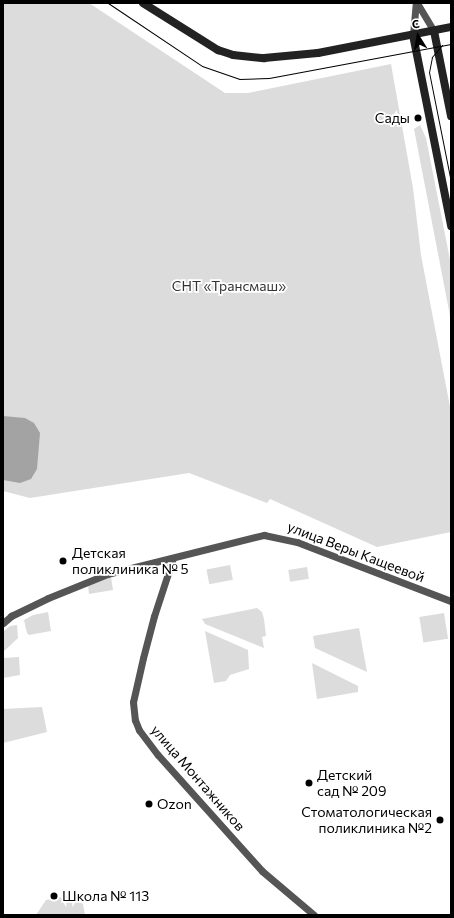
<!DOCTYPE html>
<meta charset="utf-8">
<style>
body{margin:0}
#map{position:relative;width:454px;height:918px;overflow:hidden;background:#fff;font-family:Commissioner,sans-serif}
div>[style]{position:absolute}
.green>*{inset:0;background:#dcdcdc;transform-origin:0 0}
.water>*{inset:0;background:#a3a3a3}
.minor>*{height:7px;margin:-3.5px;padding:0 3.5px;transform-origin:3.5px;border-radius:3.5px;background:#555}
.secondary>*{height:8px;margin:-4px;padding:0 4px;transform-origin:4px;border-radius:4px;background:#222}
.tram>*{height:1px;margin:-0.5px;padding:0 0.5px;transform-origin:0.5px;border-radius:0.5px;background:#000}
.dots>*{width:11px;height:11px;translate:-50% -50%;box-sizing:border-box;border:2px solid #fff;border-radius:50%}
span{translate:-50% -50%;white-space:nowrap;text-align:center;line-height:1.15;-webkit-text-stroke:3.5px #fff;paint-order:stroke}
.poi-label{font-size:14px;color:#000}
.right{translate:-100% -50%;text-align:right}
.left{translate:0 -50%;text-align:left}
.park-label{font-size:14px;color:#333}
.street-label{font-size:14px;color:#000}
.frame{position:absolute;inset:0;border:4px solid #000;pointer-events:none}
.north{position:absolute;left:398px;top:16px;width:40px;height:40px;-webkit-text-stroke:3px #fff;paint-order:stroke;rotate:349deg;font-size:11px;font-weight:700;line-height:16px;text-align:center;color:#000}
.north::after{content:'';display:block;margin:auto;width:14px;height:18px;background:#000;clip-path:polygon(50% 0,100% 100%,50% 72%,0 100%)}
</style>
<div id="map">
<div class="green">
<div style="clip-path:polygon(3px 3px,89px 3px,225px 93px,248px 93px,391px 64px,413px 188px,421px 255px,451px 412px,451px 532px,377px 547px,270px 499px,267px 503px,189px 473px,30px 498px,3px 491px)"></div>
<div style="clip-path:polygon(420px 125px,426px 138px,451px 265px,451px 321px,414px 129px)"></div>
<div style="left:230px;top:565px;width:15px;height:24px;rotate:79deg"></div>
<div style="left:307px;top:567px;width:12px;height:19px;rotate:81deg"></div>
<div style="clip-path:polygon(111px 577px,113px 590px,89px 594px,88px 585px)"></div>
<div style="clip-path:polygon(257px 608px,262px 612px,264px 619px,266px 636px,262px 637px,264px 648px,205px 624px,202px 619px)"></div>
<div style="clip-path:polygon(48px 612px,51px 631px,29px 635px,27px 633px,24px 620px,33px 615px)"></div>
<div style="left:444px;top:613px;width:26px;height:25px;rotate:81deg"></div>
<div style="clip-path:polygon(17px 625px,18px 638px,3px 652px,3px 632px,10px 626px)"></div>
<div style="clip-path:polygon(359px 628px,367px 672px,315px 648px,313px 636px)"></div>
<div style="clip-path:polygon(205px 631px,248px 650px,249px 669px,230px 675px,226px 681px,214px 683px)"></div>
<div style="clip-path:polygon(19px 657px,20px 675px,3px 678px,3px 658px)"></div>
<div style="clip-path:polygon(312px 663px,358px 686px,358px 692px,317px 699px)"></div>
<div style="clip-path:polygon(42px 707px,47px 732px,3px 743px,3px 709px)"></div>
<div style="clip-path:polygon(68px 896px,83px 904px,85px 915px,36px 915px,46px 900px)"></div>
</div>
<div class="water">
<div style="clip-path:polygon(3px 416px,25px 418px,34px 423px,40px 433px,37px 469px,31px 479px,20px 483px,3px 480px)"></div>
</div>
<div class="minor">
<div style="left:417px;top:3px;width:33px;rotate:59deg"></div>
<div style="left:413px;top:35px;width:32px;rotate:-85deg"></div>
<div style="left:173px;top:558px;width:61px;rotate:108.1deg"></div>
<div style="left:154px;top:616px;width:43px;rotate:104.7deg"></div>
<div style="left:143px;top:658px;width:45px;rotate:102.8deg"></div>
<div style="left:133px;top:702px;width:18px;rotate:84deg"></div>
<div style="left:135px;top:720px;width:11px;rotate:68deg"></div>
<div style="left:139px;top:730px;width:31px;rotate:53deg"></div>
<div style="left:158px;top:755px;width:156px;rotate:48.1deg"></div>
<div style="left:262px;top:871px;width:68px;rotate:40.2deg"></div>
<div style="left:3px;top:623px;width:11px;rotate:-41deg"></div>
<div style="left:11px;top:616px;width:41px;rotate:-25.9deg"></div>
<div style="left:48px;top:598px;width:64px;rotate:-22.1deg"></div>
<div style="left:107px;top:574px;width:162px;rotate:-14deg"></div>
<div style="left:264px;top:535px;width:34px;rotate:12deg"></div>
<div style="left:297px;top:542px;width:165px;rotate:21deg"></div>
</div>
<div class="secondary">
<div style="left:143px;top:3px;width:89px;rotate:32.1deg"></div>
<div style="left:218px;top:50px;width:16px;rotate:18deg"></div>
<div style="left:233px;top:55px;width:31px;rotate:6deg"></div>
<div style="left:264px;top:58px;width:54px;rotate:-5.3deg"></div>
<div style="left:318px;top:53px;width:136px;rotate:-11.1deg"></div>
<div style="left:434px;top:31px;width:87px;rotate:78.7deg"></div>
<div style="left:413px;top:35px;width:195px;rotate:78.7deg"></div>
</div>
<div class="tram">
<div style="left:108px;top:3px;width:113px;rotate:33.8deg"></div>
<div style="left:202px;top:66px;width:39px;rotate:19deg"></div>
<div style="left:239px;top:79px;width:30px;rotate:-2deg"></div>
<div style="left:269px;top:78px;width:185px;rotate:-10.6deg"></div>
<div style="left:442px;top:45px;width:16px;rotate:130deg"></div>
<div style="left:432px;top:57px;width:15px;rotate:101deg"></div>
<div style="left:429px;top:72px;width:112px;rotate:78.7deg"></div>
</div>
<div class="dots">
<div style="left:418px;top:118px;background:#000"></div>
<div style="left:63px;top:561px;background:#000"></div>
<div style="left:309px;top:783px;background:#000"></div>
<div style="left:149px;top:804px;background:#000"></div>
<div style="left:440px;top:820px;background:#000"></div>
<div style="left:54px;top:896px;background:#000"></div>
</div>
<div class="poi-label">
<span class="right" style="left:410px;top:118px">Сады</span>
<span class="left" style="left:72px;top:561px">Детская<br>поликлиника № 5</span>
<span class="left" style="left:317px;top:783px">Детский<br>сад № 209</span>
<span class="left" style="left:157px;top:804px">Ozon</span>
<span class="right" style="left:432px;top:820px">Стоматологическая<br>поликлиника №2</span>
<span class="left" style="left:62px;top:896px">Школа № 113</span>
</div>
<div class="park-label">
<span style="left:229px;top:286px">СНТ «Трансмаш»</span>
</div>
<div class="street-label">
<span style="left:356px;top:552px;rotate:21deg">улица Веры Кащеевой</span>
<span style="left:198px;top:778px;rotate:49deg">улица Монтажников</span>
</div>
<div class="frame"></div>
<div class="north">С</div>
</div>
